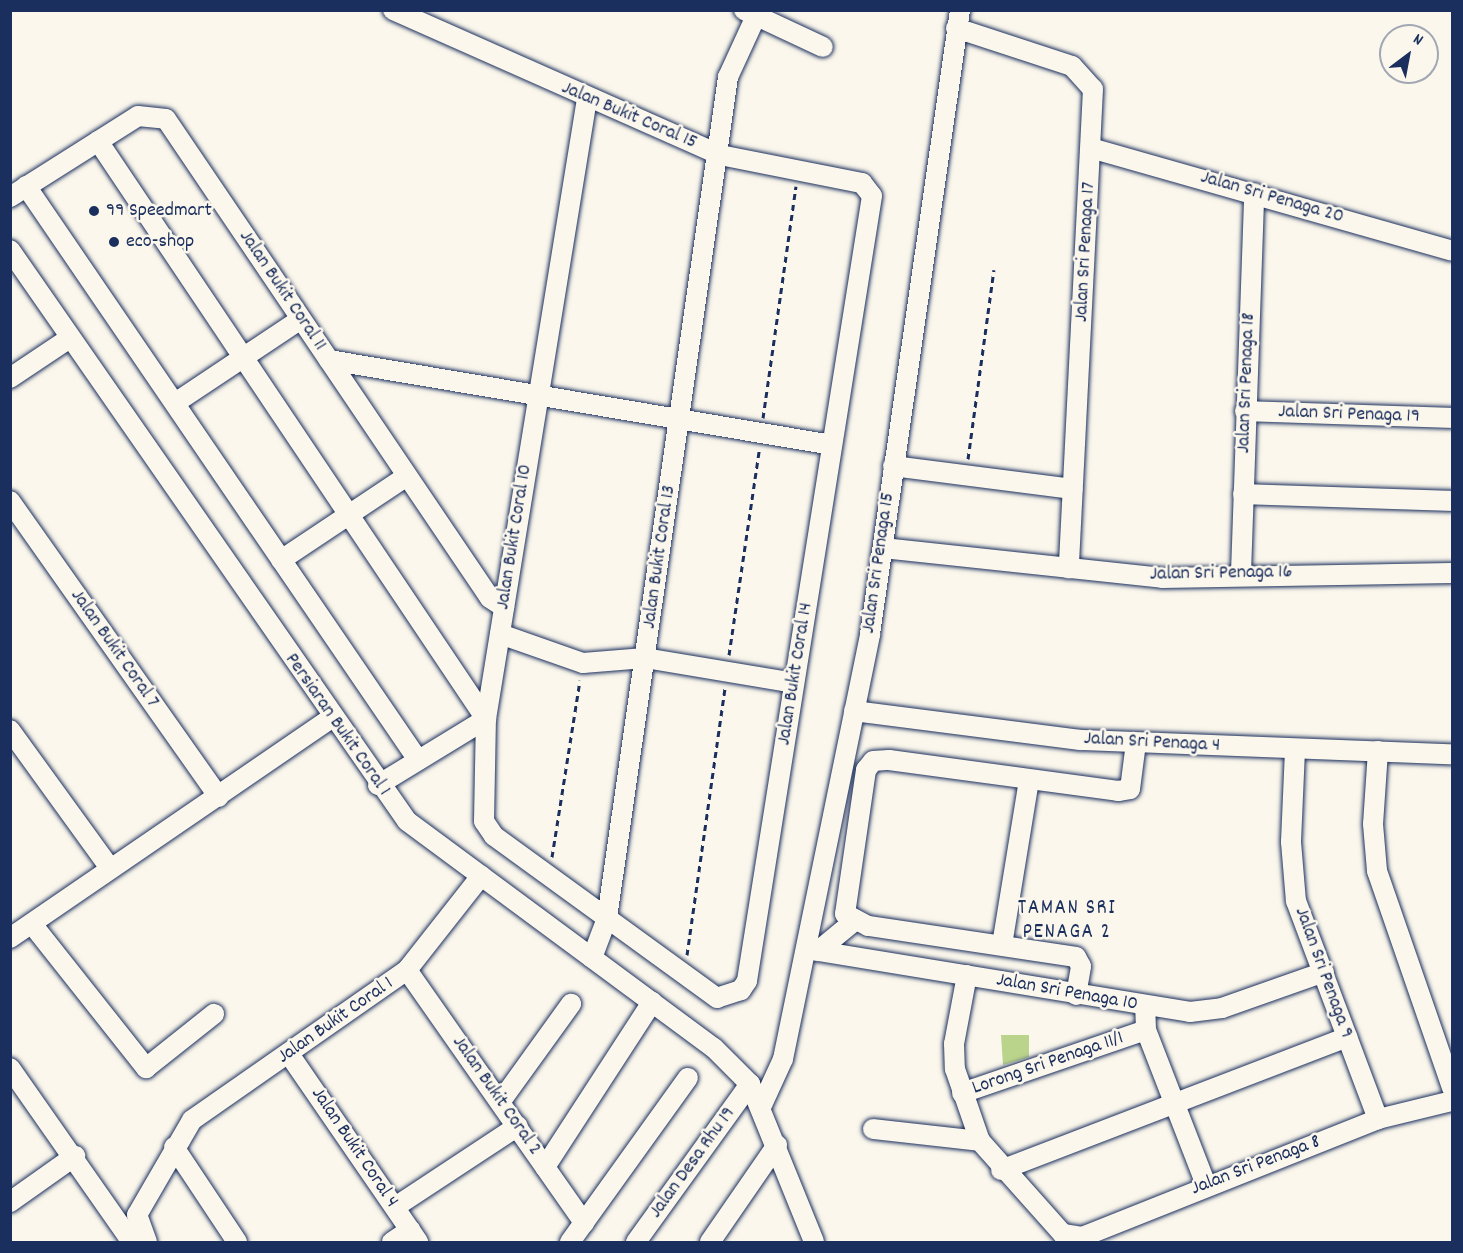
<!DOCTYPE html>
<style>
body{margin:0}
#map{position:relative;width:1463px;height:1253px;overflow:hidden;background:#fbf7ec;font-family:Dekko,sans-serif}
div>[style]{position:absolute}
.green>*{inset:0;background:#bbd48c}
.path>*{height:3px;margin-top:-1.5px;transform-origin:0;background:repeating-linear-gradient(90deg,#1b2f5e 0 6px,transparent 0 10.5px)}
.roads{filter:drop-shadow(0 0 2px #1b2f5e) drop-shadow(0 0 2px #1b2f5e)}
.minor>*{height:20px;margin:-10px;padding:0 10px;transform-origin:10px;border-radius:10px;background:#fbf7ec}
.dots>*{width:16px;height:16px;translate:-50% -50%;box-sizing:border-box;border:3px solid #fbf7ec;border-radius:50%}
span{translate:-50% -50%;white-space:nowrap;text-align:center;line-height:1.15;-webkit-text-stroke:5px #fbf7ec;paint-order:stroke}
.street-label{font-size:20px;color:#1b2f5e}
.poi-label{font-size:20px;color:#1b2f5e}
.left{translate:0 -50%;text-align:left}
.neighbourhood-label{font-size:21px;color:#1b2f5e;letter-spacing:1.5px}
.frame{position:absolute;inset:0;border:12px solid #1b2f5e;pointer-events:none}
.north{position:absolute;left:1379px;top:24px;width:60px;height:60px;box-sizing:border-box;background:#fbf7ec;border:2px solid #a1a7b3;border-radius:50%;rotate:32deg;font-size:16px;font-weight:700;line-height:24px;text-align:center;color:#1b2f5e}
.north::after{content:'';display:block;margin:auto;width:21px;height:27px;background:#1b2f5e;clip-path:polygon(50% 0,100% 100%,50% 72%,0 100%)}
</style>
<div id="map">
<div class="green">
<div style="clip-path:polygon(1001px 1035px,1029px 1035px,1029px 1057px,1003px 1065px)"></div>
</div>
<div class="path">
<div style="left:763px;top:418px;width:234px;rotate:-81.9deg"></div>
<div style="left:968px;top:459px;width:191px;rotate:-82.2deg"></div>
<div style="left:729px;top:655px;width:206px;rotate:-81.6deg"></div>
<div style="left:552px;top:857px;width:179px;rotate:-81deg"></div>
<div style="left:687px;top:955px;width:270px;rotate:-81.9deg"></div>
</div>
<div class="roads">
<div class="minor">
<div style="left:393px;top:10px;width:358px;rotate:23.9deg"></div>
<div style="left:720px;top:155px;width:145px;rotate:11.2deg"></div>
<div style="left:862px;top:183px;width:16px;rotate:52deg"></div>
<div style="left:872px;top:196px;width:795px;rotate:99.05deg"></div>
<div style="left:747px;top:981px;width:11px;rotate:124deg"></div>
<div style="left:741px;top:990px;width:25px;rotate:162deg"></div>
<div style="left:717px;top:998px;width:276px;rotate:-144deg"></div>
<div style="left:494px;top:836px;width:18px;rotate:-124deg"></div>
<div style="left:484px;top:821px;width:102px;rotate:-88.9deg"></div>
<div style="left:486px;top:719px;width:628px;rotate:-80.75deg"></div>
<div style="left:744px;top:10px;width:87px;rotate:25.1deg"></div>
<div style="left:956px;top:28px;width:122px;rotate:18.1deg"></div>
<div style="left:1072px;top:66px;width:31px;rotate:48deg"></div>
<div style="left:1093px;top:89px;width:480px;rotate:92.9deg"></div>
<div style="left:98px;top:141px;width:696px;rotate:56.13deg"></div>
<div style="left:1091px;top:148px;width:375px;rotate:15.9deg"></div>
<div style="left:26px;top:186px;width:695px;rotate:55.67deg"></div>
<div style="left:10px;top:197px;width:151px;rotate:-32.3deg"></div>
<div style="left:138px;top:116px;width:28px;rotate:6deg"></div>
<div style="left:166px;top:119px;width:578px;rotate:55.93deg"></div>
<div style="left:490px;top:598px;width:17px;rotate:33deg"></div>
<div style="left:10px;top:250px;width:695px;rotate:55.19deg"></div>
<div style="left:407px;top:821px;width:382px;rotate:36.5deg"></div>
<div style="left:714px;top:1048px;width:51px;rotate:45deg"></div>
<div style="left:750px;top:1084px;width:170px;rotate:67.9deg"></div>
<div style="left:329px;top:360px;width:510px;rotate:9.59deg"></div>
<div style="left:10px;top:378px;width:72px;rotate:-33.7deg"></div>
<div style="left:175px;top:403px;width:151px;rotate:-33.7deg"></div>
<div style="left:1245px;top:411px;width:207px;rotate:1.9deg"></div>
<div style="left:893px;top:466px;width:181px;rotate:7.3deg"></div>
<div style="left:1243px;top:494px;width:209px;rotate:1.9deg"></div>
<div style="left:10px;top:501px;width:362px;rotate:54.8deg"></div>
<div style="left:883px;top:548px;width:281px;rotate:6.1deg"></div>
<div style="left:1162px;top:578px;width:290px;rotate:-1deg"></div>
<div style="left:281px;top:560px;width:151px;rotate:-33.7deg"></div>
<div style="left:1241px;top:573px;width:380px;rotate:-88deg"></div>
<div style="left:500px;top:634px;width:88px;rotate:19.3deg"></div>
<div style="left:583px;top:663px;width:62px;rotate:-4.6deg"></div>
<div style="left:645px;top:658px;width:151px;rotate:9.5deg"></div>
<div style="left:854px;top:711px;width:228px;rotate:7.3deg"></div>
<div style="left:1080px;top:740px;width:372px;rotate:2.2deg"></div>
<div style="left:10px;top:730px;width:170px;rotate:54.1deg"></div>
<div style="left:1295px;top:750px;width:92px;rotate:92.5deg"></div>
<div style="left:1291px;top:842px;width:59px;rotate:85.2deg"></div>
<div style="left:1296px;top:901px;width:233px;rotate:69.4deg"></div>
<div style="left:1378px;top:751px;width:73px;rotate:93.9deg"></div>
<div style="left:1373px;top:824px;width:47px;rotate:85.1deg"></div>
<div style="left:1377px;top:871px;width:230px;rotate:70.9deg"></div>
<div style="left:378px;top:785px;width:127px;rotate:-31.4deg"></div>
<div style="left:32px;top:924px;width:184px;rotate:51.6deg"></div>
<div style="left:146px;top:1068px;width:87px;rotate:-38.5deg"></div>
<div style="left:10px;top:938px;width:389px;rotate:-34.4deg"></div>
<div style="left:1002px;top:945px;width:167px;rotate:-80.7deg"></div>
<div style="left:806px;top:949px;width:389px;rotate:9.3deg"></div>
<div style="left:1190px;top:1012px;width:32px;rotate:-7deg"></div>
<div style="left:1222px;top:1008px;width:108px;rotate:-19.4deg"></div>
<div style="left:818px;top:951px;width:45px;rotate:-39.6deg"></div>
<div style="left:592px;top:958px;width:43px;rotate:-69.4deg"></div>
<div style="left:607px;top:918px;width:850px;rotate:-81.81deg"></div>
<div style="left:728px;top:77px;width:67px;rotate:-65.3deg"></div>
<div style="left:407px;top:970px;width:309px;rotate:55deg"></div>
<div style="left:967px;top:975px;width:70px;rotate:100.7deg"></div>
<div style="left:954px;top:1044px;width:25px;rotate:88deg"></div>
<div style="left:955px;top:1069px;width:76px;rotate:70.9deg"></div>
<div style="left:980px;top:1141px;width:125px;rotate:48.3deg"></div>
<div style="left:1063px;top:1234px;width:19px;rotate:9deg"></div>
<div style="left:1082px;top:1237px;width:319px;rotate:-21.7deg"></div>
<div style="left:1378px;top:1119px;width:76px;rotate:-13.7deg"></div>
<div style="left:1076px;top:995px;width:29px;rotate:-80deg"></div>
<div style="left:1081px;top:966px;width:10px;rotate:-119deg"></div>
<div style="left:1076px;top:957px;width:210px;rotate:-171.5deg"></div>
<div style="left:868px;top:926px;width:26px;rotate:-152deg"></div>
<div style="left:845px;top:914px;width:146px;rotate:-81.7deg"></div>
<div style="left:866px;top:770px;width:11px;rotate:-52deg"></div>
<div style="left:873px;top:761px;width:16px;rotate:-4deg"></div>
<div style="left:889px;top:760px;width:231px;rotate:7.7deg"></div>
<div style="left:1118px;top:791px;width:12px;rotate:-9deg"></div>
<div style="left:1130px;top:789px;width:46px;rotate:-82.6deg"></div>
<div style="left:1146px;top:1030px;width:166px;rotate:68.8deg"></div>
<div style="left:289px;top:1054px;width:228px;rotate:55.5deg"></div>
<div style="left:10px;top:1068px;width:213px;rotate:55deg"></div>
<div style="left:962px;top:1093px;width:194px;rotate:-18.9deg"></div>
<div style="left:1146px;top:1030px;width:23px;rotate:-92deg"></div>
<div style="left:501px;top:1101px;width:120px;rotate:-54.2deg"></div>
<div style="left:761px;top:1107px;width:53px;rotate:-65.4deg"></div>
<div style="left:783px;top:1059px;width:434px;rotate:-78.4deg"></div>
<div style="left:870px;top:634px;width:630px;rotate:-81.79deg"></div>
<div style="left:873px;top:1129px;width:108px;rotate:6.4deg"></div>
<div style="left:174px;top:1147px;width:114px;rotate:56.4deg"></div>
<div style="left:545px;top:1167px;width:197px;rotate:-57deg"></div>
<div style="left:1001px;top:1170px;width:371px;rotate:-21deg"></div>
<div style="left:10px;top:1202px;width:80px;rotate:-35.3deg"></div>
<div style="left:395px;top:1207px;width:147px;rotate:-33.4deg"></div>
<div style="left:147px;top:1242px;width:29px;rotate:-110deg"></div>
<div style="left:137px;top:1215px;width:110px;rotate:-59.9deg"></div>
<div style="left:192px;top:1120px;width:262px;rotate:-34.9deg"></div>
<div style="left:407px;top:970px;width:120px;rotate:-51.8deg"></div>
<div style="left:392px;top:1242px;width:22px;rotate:-34deg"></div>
<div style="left:570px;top:1242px;width:202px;rotate:-54.3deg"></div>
<div style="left:636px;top:1242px;width:195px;rotate:-54.2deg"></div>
<div style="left:710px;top:1242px;width:118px;rotate:-55.4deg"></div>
</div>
</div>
<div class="dots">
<div style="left:94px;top:211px;background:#1b2f5e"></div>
<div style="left:114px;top:242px;background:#1b2f5e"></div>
</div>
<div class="street-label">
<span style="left:629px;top:116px;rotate:23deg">Jalan Bukit Coral 15</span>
<span style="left:1272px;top:198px;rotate:16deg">Jalan Sri Penaga 20</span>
<span style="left:1086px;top:252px;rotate:-87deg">Jalan Sri Penaga 17</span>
<span style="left:282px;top:291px;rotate:56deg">Jalan Bukit Coral 11</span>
<span style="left:1247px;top:383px;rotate:-88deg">Jalan Sri Penaga 18</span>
<span style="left:1349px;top:415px;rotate:2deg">Jalan Sri Penaga 19</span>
<span style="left:515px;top:537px;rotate:-81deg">Jalan Bukit Coral 10</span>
<span style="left:660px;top:557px;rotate:-82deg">Jalan Bukit Coral 13</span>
<span style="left:879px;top:563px;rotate:-82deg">Jalan Sri Penaga 15</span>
<span style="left:1221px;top:574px;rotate:-1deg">Jalan Sri Penaga 16</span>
<span style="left:114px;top:649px;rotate:55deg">Jalan Bukit Coral 7</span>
<span style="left:796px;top:674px;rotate:-81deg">Jalan Bukit Coral 14</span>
<span style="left:337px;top:725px;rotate:55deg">Persiaran Bukit Coral 1</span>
<span style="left:1152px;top:743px;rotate:3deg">Jalan Sri Penaga 4</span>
<span style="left:1323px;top:973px;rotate:70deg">Jalan Sri Penaga 9</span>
<span style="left:1067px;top:993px;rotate:10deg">Jalan Sri Penaga 10</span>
<span style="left:336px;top:1021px;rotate:-35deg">Jalan Bukit Coral 1</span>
<span style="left:1048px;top:1064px;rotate:-19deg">Lorong Sri Penaga 11/1</span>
<span style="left:496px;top:1096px;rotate:55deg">Jalan Bukit Coral 2</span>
<span style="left:354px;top:1148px;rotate:56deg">Jalan Bukit Coral 4</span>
<span style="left:693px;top:1163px;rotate:-54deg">Jalan Desa Rhu 19</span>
<span style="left:1256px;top:1166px;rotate:-21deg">Jalan Sri Penaga 8</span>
</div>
<div class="poi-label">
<span class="left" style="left:106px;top:211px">99 Speedmart</span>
<span class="left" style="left:126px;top:242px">eco-shop</span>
</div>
<div class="neighbourhood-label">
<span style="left:1067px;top:921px">TAMAN SRI<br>PENAGA 2</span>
</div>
<div class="frame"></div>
<div class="north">N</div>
</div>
